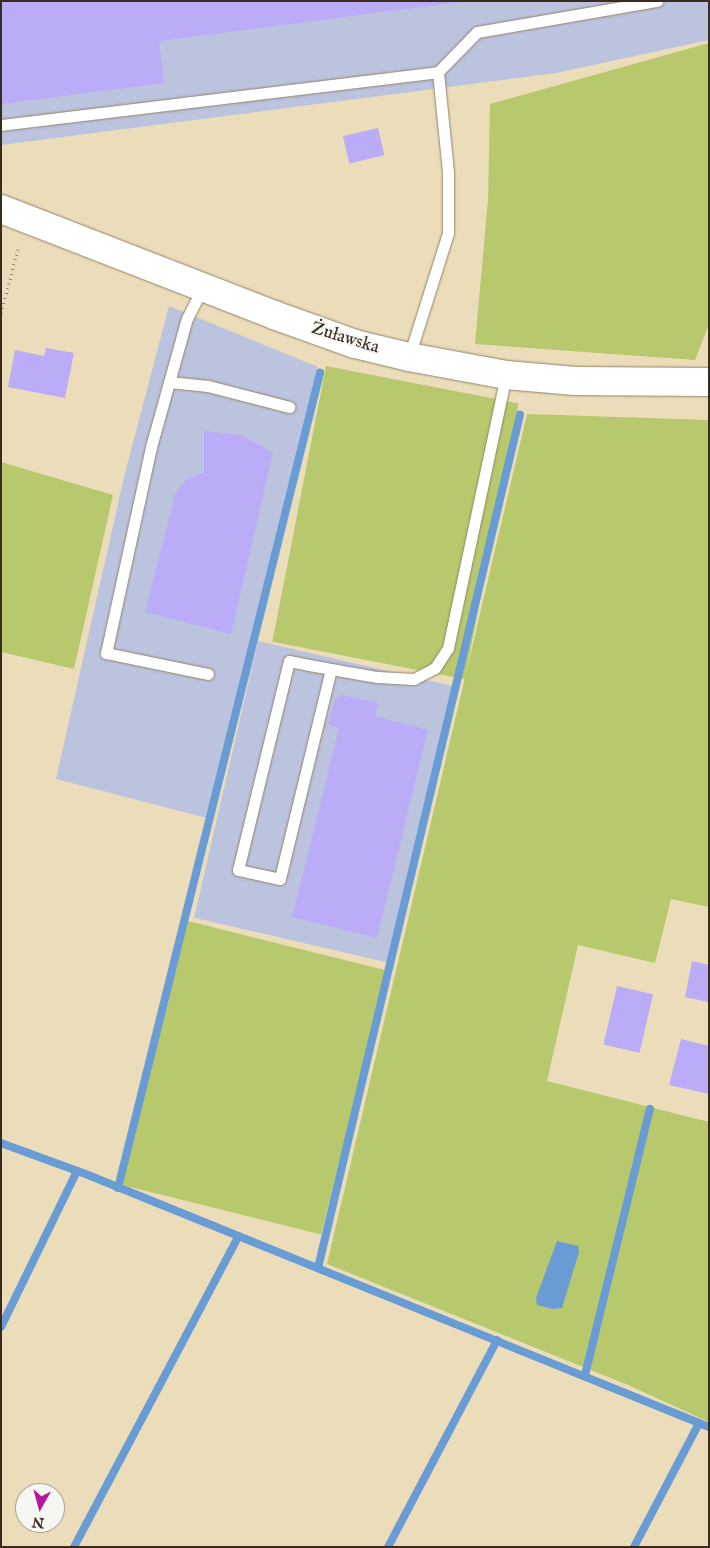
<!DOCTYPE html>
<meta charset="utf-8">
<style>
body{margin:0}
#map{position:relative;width:710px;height:1548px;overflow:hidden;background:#ebddba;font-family:"IM FELL English",serif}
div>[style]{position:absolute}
.industrial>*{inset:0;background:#bbc3de;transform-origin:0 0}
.green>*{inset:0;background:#b7c96c;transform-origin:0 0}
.water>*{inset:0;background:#699cd4}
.stream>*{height:8px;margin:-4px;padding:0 4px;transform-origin:4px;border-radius:4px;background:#699cd4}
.building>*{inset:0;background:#bbacf7;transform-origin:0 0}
.path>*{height:3px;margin-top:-1.5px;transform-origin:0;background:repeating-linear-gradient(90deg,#93846c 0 1px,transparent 0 5px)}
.roads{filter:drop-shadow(0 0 1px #93846c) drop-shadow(0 0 1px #93846c)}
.service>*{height:11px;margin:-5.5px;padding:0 5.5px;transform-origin:5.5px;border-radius:5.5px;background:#fff}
.tertiary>*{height:28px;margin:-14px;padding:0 14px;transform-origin:14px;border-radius:14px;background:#fff}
span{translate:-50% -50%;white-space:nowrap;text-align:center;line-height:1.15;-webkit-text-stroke:4.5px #f6f6f2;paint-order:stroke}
.street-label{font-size:18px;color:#3b2a1e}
.frame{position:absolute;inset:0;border:2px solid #3b2a1e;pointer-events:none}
.north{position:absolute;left:15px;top:1483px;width:50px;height:50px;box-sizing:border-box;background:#f6f6f2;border:1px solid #aba49d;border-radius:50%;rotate:187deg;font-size:14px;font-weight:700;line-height:20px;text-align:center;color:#3b2a1e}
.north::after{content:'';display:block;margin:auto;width:18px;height:22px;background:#b5179e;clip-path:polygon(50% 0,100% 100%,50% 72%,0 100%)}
</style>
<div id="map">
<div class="industrial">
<div style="clip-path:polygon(1px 1px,709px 1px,709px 40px,556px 73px,1px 145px)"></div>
<div style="clip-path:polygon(169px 306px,318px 367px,207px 818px,56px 779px,125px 473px)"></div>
<div style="left:258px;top:641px;width:202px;height:284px;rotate:13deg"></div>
</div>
<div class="green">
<div style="clip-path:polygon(709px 43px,709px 324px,695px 360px,475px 344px,488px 200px,490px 104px)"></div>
<div style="left:326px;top:366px;width:196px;height:281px;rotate:11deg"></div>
<div style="clip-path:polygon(527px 414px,709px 420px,709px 907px,671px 899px,655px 963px,578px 945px,547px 1081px,709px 1122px,709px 1422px,628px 1385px,327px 1264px)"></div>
<div style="clip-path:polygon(1px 462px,113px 495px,74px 669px,1px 652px)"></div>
<div style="left:188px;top:921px;width:205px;height:272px;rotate:14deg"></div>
</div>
<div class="water">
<div style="clip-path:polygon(557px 1241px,578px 1246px,579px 1252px,562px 1308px,553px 1309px,537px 1305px,536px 1298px)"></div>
</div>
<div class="stream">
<div style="left:1px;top:1143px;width:93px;rotate:20.2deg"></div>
<div style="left:88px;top:1175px;width:670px;rotate:22.09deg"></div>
<div style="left:118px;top:1188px;width:840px;rotate:-76.08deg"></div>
<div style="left:318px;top:1268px;width:877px;rotate:-76.68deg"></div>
<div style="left:1px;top:1327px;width:174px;rotate:-64deg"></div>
<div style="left:585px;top:1375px;width:274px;rotate:-76.3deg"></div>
<div style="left:74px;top:1547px;width:352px;rotate:-62.1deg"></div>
<div style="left:388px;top:1547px;width:234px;rotate:-62.2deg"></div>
<div style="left:634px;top:1547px;width:140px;rotate:-62.3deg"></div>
</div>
<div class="building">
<div style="clip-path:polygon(1px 1px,460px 1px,460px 2px,159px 41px,164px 83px,1px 104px)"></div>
<div style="left:378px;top:128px;width:28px;height:36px;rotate:77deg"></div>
<div style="clip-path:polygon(46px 348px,74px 353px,65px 398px,8px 387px,15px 350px,44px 356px)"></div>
<div style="clip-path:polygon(204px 431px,241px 435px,273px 453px,231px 634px,145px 612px,176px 492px,188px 478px,204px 473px)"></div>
<div style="clip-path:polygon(343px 695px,378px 703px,375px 716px,428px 730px,377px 938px,292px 917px,339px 728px,328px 725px,335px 700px)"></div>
<div style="clip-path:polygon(692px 961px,709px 965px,708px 1002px,685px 997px)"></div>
<div style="left:617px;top:986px;width:37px;height:60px;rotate:13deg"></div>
<div style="clip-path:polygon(681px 1039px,709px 1046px,709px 1094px,669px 1085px)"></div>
</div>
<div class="path">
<div style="left:1px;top:313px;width:70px;rotate:-75.2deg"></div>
</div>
<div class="roads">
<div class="service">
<div style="left:438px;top:72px;width:56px;rotate:-45.7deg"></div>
<div style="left:477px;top:32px;width:183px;rotate:-9.8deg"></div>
<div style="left:1px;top:125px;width:440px;rotate:-6.9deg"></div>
<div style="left:438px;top:72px;width:100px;rotate:84.3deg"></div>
<div style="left:448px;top:172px;width:61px;rotate:90deg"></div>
<div style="left:448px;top:233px;width:130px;rotate:107.5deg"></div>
<div style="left:203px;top:287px;width:35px;rotate:117deg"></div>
<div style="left:187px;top:318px;width:134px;rotate:105.6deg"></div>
<div style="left:151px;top:447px;width:211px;rotate:102.3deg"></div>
<div style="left:106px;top:653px;width:104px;rotate:11.6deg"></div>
<div style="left:169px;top:382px;width:39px;rotate:6deg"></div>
<div style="left:208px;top:386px;width:84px;rotate:14.5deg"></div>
<div style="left:331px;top:669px;width:216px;rotate:103.7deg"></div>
<div style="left:280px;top:879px;width:43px;rotate:-167.9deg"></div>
<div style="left:238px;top:870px;width:215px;rotate:-76.3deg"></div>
<div style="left:289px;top:661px;width:20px;rotate:11deg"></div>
<div style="left:309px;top:665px;width:22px;rotate:10deg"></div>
<div style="left:331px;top:669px;width:47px;rotate:9.9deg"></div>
<div style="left:377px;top:677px;width:37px;rotate:3deg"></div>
<div style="left:414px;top:679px;width:24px;rotate:-28deg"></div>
<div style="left:435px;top:668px;width:24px;rotate:-57deg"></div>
<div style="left:448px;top:648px;width:279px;rotate:-78deg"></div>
</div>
<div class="tertiary">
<div style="left:1px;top:209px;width:293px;rotate:21.2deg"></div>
<div style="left:274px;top:315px;width:86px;rotate:19.7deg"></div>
<div style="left:355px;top:344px;width:56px;rotate:13.5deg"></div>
<div style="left:409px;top:357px;width:99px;rotate:10.5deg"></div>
<div style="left:506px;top:375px;width:69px;rotate:5deg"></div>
<div style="left:575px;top:381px;width:134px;rotate:0.4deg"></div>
</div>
</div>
<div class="street-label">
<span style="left:345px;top:339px;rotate:17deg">Żuławska</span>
</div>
<div class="frame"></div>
<div class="north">N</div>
</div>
